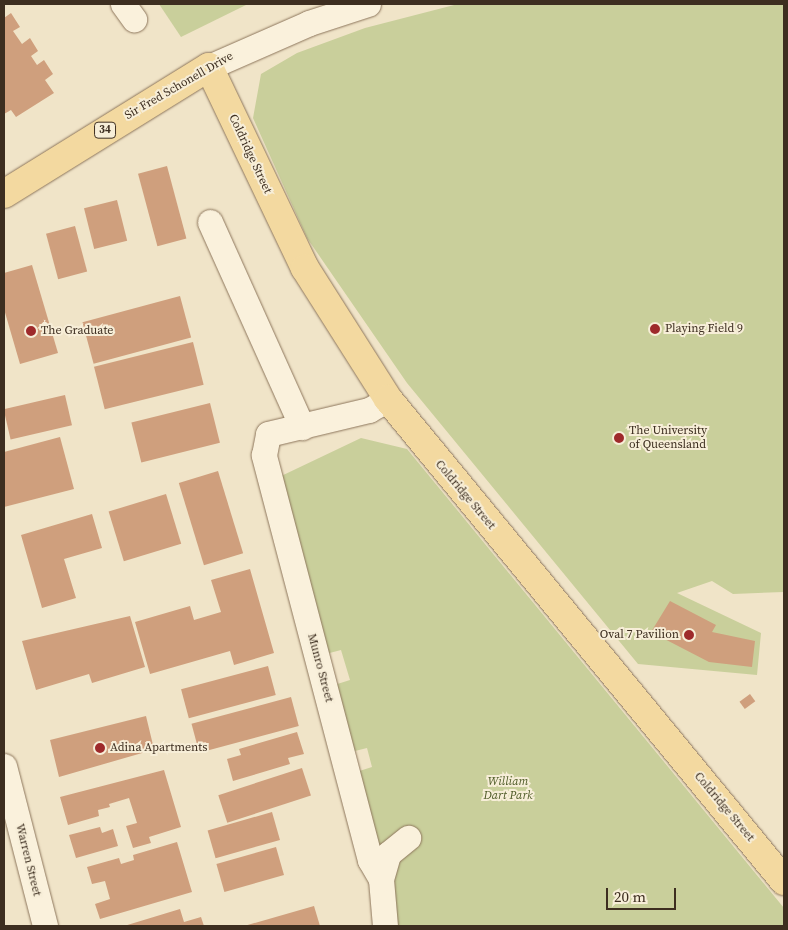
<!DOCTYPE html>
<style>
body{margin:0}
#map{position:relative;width:788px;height:930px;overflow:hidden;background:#f0e4c8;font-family:"Source Serif 4",serif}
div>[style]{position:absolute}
.green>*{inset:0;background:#c9cf9b}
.building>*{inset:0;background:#cf9f7d;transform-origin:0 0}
.roads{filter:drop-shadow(0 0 1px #8d765c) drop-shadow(0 0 1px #8d765c)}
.minor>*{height:25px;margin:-12.5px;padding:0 12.5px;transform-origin:12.5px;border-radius:12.5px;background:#faf1dc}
.major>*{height:28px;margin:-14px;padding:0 14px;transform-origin:14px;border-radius:14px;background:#f3d9a0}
.dots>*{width:14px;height:14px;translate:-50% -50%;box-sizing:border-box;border:2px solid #f7eed8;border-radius:50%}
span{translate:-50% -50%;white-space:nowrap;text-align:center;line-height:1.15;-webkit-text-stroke:4px #f7eed8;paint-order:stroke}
.shield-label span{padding:1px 4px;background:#f7eed8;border:1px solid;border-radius:4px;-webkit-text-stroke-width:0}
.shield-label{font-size:11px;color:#3d2e20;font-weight:700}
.street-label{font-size:12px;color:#3d2e20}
.poi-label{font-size:12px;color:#3d2e20}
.left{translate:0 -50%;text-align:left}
.right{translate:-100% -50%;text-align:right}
.park-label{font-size:12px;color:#4d5a26;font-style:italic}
.frame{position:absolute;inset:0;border:5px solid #3d2e20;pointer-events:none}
.scale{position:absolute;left:606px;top:888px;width:70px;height:22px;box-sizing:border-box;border:2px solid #3d2e20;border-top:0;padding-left:6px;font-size:15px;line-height:18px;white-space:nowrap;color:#3d2e20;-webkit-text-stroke:4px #f7eed8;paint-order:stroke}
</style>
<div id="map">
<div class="green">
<div style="clip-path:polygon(159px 4px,248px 4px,181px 37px)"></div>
<div style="clip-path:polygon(458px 4px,784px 4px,784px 592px,733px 594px,712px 581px,677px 593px,761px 633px,757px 675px,638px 664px,407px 383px,307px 238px,253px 118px,261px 74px,297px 53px,365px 28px)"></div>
<div style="clip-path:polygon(361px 438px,407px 449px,784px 908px,784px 926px,395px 926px,353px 773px,372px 767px,367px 748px,347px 753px,331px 686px,350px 680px,341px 650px,322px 655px,277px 478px)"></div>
</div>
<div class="building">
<div style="clip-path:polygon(11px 13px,20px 27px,13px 31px,22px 44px,30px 38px,38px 51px,31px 56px,37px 65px,44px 60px,53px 74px,45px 80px,54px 93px,16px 117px,11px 110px,4px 114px,4px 18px)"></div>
<div style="left:167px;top:166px;width:75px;height:30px;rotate:75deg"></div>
<div style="left:117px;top:200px;width:42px;height:34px;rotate:76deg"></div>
<div style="left:75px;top:226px;width:47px;height:30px;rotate:75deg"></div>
<div style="clip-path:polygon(32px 265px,58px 353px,20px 364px,4px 309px,4px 273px)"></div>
<div style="left:180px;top:296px;width:43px;height:101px;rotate:75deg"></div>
<div style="left:193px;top:342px;width:44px;height:102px;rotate:76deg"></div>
<div style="left:65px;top:395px;width:31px;height:63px;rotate:77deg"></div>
<div style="left:210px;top:403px;width:41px;height:81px;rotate:76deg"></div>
<div style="clip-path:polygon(60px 437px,74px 489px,4px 507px,4px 452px)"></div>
<div style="left:218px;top:471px;width:86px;height:41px;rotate:73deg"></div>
<div style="left:166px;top:494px;width:52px;height:60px;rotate:73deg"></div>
<div style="clip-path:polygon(92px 514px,102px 548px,64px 559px,76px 598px,42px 608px,21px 535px)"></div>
<div style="clip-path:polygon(250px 569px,274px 653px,234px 665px,230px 651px,150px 674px,135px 622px,190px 606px,194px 620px,221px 612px,211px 580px)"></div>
<div style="clip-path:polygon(670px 601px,716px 625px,712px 632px,755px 641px,752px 667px,709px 662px,651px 632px)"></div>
<div style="clip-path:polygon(130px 616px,145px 667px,92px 683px,89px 674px,36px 690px,22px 641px)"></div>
<div style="left:268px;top:666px;width:30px;height:90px;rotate:75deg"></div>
<div style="left:750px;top:694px;width:9px;height:13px;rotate:54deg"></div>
<div style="left:291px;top:697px;width:30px;height:103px;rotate:75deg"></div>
<div style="clip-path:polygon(146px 716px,153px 745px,148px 746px,149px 751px,59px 777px,50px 740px)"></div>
<div style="clip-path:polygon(297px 732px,304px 754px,288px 758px,290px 764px,233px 781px,227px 759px,241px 755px,239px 749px)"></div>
<div style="left:302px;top:768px;width:29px;height:88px;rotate:72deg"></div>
<div style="clip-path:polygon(164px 770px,181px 827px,149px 837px,151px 843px,133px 848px,126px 826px,137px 823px,129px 798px,109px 804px,110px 807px,98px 810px,99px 816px,68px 825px,60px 797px)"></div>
<div style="left:272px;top:812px;width:29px;height:67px;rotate:74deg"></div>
<div style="clip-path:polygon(100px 827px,102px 833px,113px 829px,118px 846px,76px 858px,69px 835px)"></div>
<div style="clip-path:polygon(177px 842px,192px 892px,100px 919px,95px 904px,110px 899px,105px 881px,92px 884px,87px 867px,119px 858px,121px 864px,134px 860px,133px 855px)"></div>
<div style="left:276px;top:847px;width:29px;height:62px;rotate:74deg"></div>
<div style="clip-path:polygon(314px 906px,320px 926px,244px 926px)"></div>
<div style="clip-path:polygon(180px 909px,184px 922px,201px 917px,204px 926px,124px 926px)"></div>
</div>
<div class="roads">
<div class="minor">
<div style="left:123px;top:4px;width:19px;rotate:54deg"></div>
<div style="left:209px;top:67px;width:109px;rotate:-23.7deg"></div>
<div style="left:309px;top:23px;width:62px;rotate:-17.9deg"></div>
<div style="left:210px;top:222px;width:225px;rotate:65.8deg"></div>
<div style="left:4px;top:766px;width:165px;rotate:75.6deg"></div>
<div style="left:381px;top:879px;width:22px;rotate:-120deg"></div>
<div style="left:370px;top:860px;width:419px;rotate:-104.7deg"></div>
<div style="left:264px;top:455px;width:21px;rotate:-79deg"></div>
<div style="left:268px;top:434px;width:104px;rotate:-13.4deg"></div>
<div style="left:369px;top:410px;width:22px;rotate:-30deg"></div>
<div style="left:385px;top:926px;width:47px;rotate:-94.9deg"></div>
<div style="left:381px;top:879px;width:26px;rotate:-74deg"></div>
<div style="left:388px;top:854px;width:26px;rotate:-39deg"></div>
</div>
<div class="major">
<div style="left:4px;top:194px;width:241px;rotate:-31.8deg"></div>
<div style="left:209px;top:67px;width:223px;rotate:64.5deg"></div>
<div style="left:305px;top:268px;width:155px;rotate:57.6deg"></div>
<div style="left:388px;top:399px;width:624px;rotate:50.59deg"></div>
</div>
</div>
<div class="dots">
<div style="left:655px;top:329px;background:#9e2a2b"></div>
<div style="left:31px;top:331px;background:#9e2a2b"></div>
<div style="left:619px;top:438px;background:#9e2a2b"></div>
<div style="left:689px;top:635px;background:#9e2a2b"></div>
<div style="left:100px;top:748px;background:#9e2a2b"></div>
</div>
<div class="shield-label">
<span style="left:105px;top:130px">34</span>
</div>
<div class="street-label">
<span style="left:179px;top:86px;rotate:-30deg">Sir Fred Schonell Drive</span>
<span style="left:250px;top:154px;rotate:65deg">Coldridge Street</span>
<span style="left:465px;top:495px;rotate:50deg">Coldridge Street</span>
<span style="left:320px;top:668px;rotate:75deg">Munro Street</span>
<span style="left:724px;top:807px;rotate:50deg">Coldridge Street</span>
<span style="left:28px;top:860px;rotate:76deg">Warren Street</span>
</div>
<div class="poi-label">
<span class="left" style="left:665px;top:329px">Playing Field 9</span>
<span class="left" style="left:41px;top:331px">The Graduate</span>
<span class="left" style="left:629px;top:438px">The University<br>of Queensland</span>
<span class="right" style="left:679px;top:635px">Oval 7 Pavilion</span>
<span class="left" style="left:110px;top:748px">Adina Apartments</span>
</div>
<div class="park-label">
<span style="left:508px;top:789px">William<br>Dart Park</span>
</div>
<div class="frame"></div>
<div class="scale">20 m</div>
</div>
